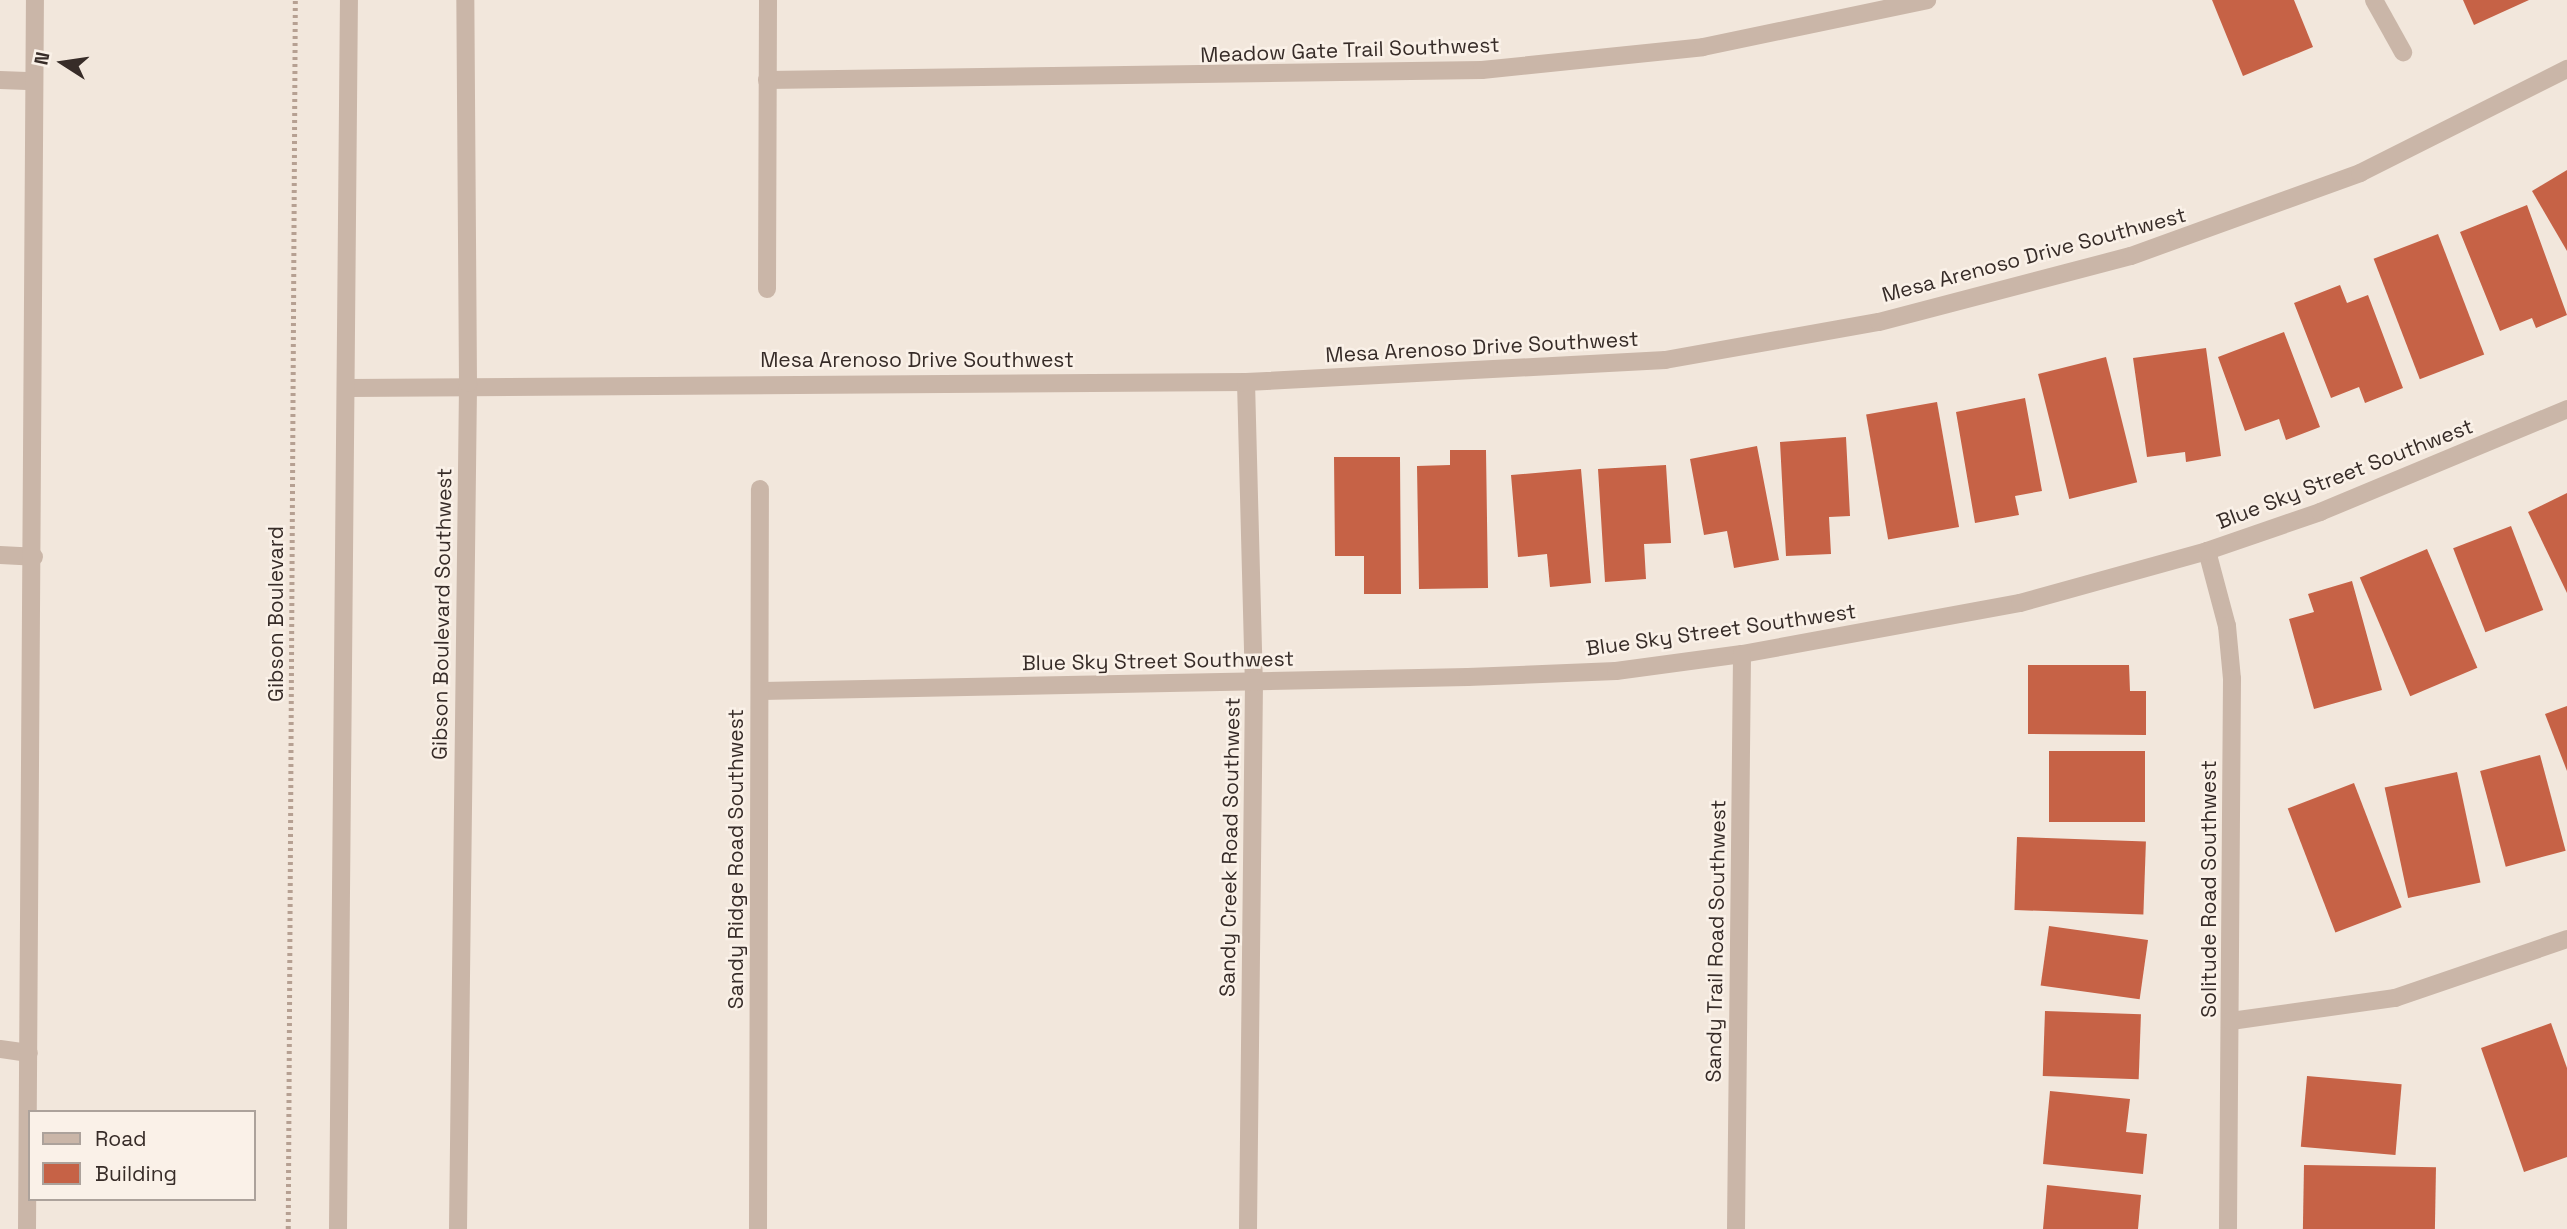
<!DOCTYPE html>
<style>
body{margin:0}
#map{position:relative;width:2567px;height:1229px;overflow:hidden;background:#f2e7dc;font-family:"Space Grotesk",sans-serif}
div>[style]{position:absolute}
.building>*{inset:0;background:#c66246;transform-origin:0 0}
.path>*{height:4.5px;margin-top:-2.25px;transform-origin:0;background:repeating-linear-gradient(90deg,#b6a092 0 3.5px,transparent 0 7px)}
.minor>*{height:18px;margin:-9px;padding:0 9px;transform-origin:9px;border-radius:9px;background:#cab6a8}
.tertiary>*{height:18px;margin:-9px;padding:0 9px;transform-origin:9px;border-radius:9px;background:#cab6a8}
span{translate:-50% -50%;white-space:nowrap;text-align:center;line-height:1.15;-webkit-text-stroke:5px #faf1e8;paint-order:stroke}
.street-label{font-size:21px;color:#372c28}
.legend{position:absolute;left:28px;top:1110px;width:228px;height:91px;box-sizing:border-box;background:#faf1e8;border:2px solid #aca29b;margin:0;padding:9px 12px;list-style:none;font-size:21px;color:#372c28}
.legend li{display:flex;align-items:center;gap:14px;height:35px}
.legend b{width:35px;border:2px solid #aca29b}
.north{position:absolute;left:28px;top:28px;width:70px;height:70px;-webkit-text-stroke:5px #faf1e8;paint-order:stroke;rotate:282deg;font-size:19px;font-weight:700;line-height:28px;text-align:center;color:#372c28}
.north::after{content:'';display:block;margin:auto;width:24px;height:32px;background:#372c28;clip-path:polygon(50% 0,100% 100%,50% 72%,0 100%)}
</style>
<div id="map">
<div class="building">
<div style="clip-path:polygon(2212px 0,2294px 0,2313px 47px,2243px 76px)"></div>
<div style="clip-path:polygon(2463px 0,2529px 0,2474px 25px)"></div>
<div style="clip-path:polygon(2567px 170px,2567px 251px,2532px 191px)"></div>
<div style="clip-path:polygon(2527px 205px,2567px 315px,2536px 328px,2532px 318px,2500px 331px,2460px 232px)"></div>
<div style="left:2438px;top:234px;width:129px;height:69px;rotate:69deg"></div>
<div style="clip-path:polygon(2340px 285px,2347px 303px,2368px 295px,2403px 388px,2365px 403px,2359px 387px,2331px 398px,2294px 303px)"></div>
<div style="clip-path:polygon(2284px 332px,2320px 427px,2286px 440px,2279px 419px,2245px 431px,2218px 357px)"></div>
<div style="clip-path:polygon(2206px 348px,2221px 456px,2186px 462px,2185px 452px,2147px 457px,2133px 358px)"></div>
<div style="left:2106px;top:357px;width:129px;height:70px;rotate:76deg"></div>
<div style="clip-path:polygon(2025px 398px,2042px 491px,2015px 496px,2019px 515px,1975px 523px,1956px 412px)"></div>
<div style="left:1937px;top:402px;width:127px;height:72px;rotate:80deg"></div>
<div style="clip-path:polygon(1846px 437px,1850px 516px,1829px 517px,1831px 554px,1786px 556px,1780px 442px)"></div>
<div style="clip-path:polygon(1757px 446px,1779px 560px,1734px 568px,1727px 531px,1704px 535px,1690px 459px)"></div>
<div style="clip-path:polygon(1450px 450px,1486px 450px,1488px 588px,1419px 589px,1417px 466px,1450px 465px)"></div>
<div style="clip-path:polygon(1334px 457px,1400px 457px,1401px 594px,1364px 594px,1364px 556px,1335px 556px)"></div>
<div style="clip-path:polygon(1666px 465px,1671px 543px,1644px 544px,1646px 579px,1605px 582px,1598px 469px)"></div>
<div style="clip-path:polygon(1581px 469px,1591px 583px,1550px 587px,1547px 554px,1518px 557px,1511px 475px)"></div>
<div style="clip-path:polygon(2567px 493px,2567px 593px,2528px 512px)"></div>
<div style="left:2511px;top:526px;width:90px;height:62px;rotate:69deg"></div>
<div style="left:2427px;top:549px;width:129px;height:73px;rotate:67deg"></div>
<div style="clip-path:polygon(2352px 581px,2382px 690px,2314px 709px,2289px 619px,2314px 612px,2308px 594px)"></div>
<div style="clip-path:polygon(2028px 665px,2129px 665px,2130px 691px,2146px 691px,2146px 735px,2028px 734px)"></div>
<div style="clip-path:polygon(2567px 706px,2567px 771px,2545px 714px)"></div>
<div style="left:2145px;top:751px;width:71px;height:96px;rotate:90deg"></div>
<div style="left:2540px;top:755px;width:99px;height:62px;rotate:75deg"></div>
<div style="left:2457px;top:772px;width:113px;height:74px;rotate:78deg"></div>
<div style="left:2354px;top:783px;width:133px;height:71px;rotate:69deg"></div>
<div style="left:2017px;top:837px;width:129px;height:73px;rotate:2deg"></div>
<div style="left:2049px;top:926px;width:100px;height:60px;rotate:8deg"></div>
<div style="left:2045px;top:1011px;width:96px;height:65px;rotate:2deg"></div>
<div style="clip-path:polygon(2551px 1023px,2567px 1068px,2567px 1157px,2524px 1172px,2481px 1048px)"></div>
<div style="left:2307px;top:1076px;width:95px;height:71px;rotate:5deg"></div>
<div style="clip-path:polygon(2050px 1091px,2130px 1099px,2126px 1132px,2147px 1134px,2143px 1174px,2043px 1164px)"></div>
<div style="left:2304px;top:1165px;width:132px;height:64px;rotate:1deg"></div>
<div style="clip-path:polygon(2047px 1185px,2141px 1195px,2138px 1229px,2043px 1229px)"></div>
</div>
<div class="path">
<div style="left:288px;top:1229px;width:1229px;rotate:-89.67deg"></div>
</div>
<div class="minor">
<div style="left:2374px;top:0;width:60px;rotate:60.9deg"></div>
<div style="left:0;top:80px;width:34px;rotate:2deg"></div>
<div style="left:767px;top:80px;width:715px;rotate:-0.8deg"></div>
<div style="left:1482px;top:70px;width:222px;rotate:-5.9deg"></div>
<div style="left:1703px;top:47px;width:229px;rotate:-11.8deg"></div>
<div style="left:767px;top:289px;width:289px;rotate:-89.8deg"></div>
<div style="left:1246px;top:382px;width:300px;rotate:88.5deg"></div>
<div style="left:1254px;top:682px;width:547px;rotate:90.63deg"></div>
<div style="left:2207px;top:551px;width:78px;rotate:75.1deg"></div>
<div style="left:2227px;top:626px;width:53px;rotate:84.6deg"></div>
<div style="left:2232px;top:679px;width:550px;rotate:90.42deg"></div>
<div style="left:0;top:555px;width:34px;rotate:3deg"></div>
<div style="left:760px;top:691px;width:708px;rotate:-1.13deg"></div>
<div style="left:1468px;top:677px;width:148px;rotate:-2.3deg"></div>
<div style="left:1616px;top:671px;width:127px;rotate:-7.7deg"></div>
<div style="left:1742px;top:654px;width:283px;rotate:-10.4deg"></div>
<div style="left:2020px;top:603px;width:194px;rotate:-15.5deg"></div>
<div style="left:2207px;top:551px;width:120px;rotate:-19deg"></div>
<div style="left:2320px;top:512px;width:268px;rotate:-22.6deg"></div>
<div style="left:2231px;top:1021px;width:166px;rotate:-8deg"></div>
<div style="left:2395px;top:998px;width:182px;rotate:-18.9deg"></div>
<div style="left:0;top:1049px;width:29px;rotate:8deg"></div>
<div style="left:27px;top:1229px;width:1229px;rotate:-89.63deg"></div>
<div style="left:758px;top:1229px;width:740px;rotate:-89.85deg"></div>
<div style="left:1736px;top:1229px;width:575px;rotate:-89.4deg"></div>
</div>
<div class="tertiary">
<div style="left:349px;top:388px;width:897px;rotate:-0.38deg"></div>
<div style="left:1246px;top:382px;width:420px;rotate:-3deg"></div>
<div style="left:1665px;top:360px;width:217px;rotate:-10.1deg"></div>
<div style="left:1879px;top:322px;width:260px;rotate:-14.7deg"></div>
<div style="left:2131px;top:256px;width:244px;rotate:-19.9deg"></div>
<div style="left:2360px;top:173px;width:232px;rotate:-26.7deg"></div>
<div style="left:338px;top:1229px;width:1229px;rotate:-89.49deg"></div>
<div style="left:458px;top:1229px;width:846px;rotate:-89.32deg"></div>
<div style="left:468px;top:383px;width:383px;rotate:-90.4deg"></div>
</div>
<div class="street-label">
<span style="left:1350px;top:50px;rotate:-2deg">Meadow Gate Trail Southwest</span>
<span style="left:2034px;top:255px;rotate:-15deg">Mesa Arenoso Drive Southwest</span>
<span style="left:1482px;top:347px;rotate:-3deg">Mesa Arenoso Drive Southwest</span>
<span style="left:917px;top:360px">Mesa Arenoso Drive Southwest</span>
<span style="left:2345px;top:474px;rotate:-21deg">Blue Sky Street Southwest</span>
<span style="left:276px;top:614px;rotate:-90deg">Gibson Boulevard</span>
<span style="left:442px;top:614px;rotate:-89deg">Gibson Boulevard Southwest</span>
<span style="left:1721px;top:630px;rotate:-8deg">Blue Sky Street Southwest</span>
<span style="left:1158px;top:661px;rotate:-1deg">Blue Sky Street Southwest</span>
<span style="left:1230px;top:847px;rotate:-89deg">Sandy Creek Road Southwest</span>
<span style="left:736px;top:859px;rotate:-90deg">Sandy Ridge Road Southwest</span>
<span style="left:2209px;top:889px;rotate:-90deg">Solitude Road Southwest</span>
<span style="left:1716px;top:941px;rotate:-89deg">Sandy Trail Road Southwest</span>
</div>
<ul class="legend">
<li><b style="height:9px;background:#cab6a8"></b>Road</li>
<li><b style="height:19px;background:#c66246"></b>Building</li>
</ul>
<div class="north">N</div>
</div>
